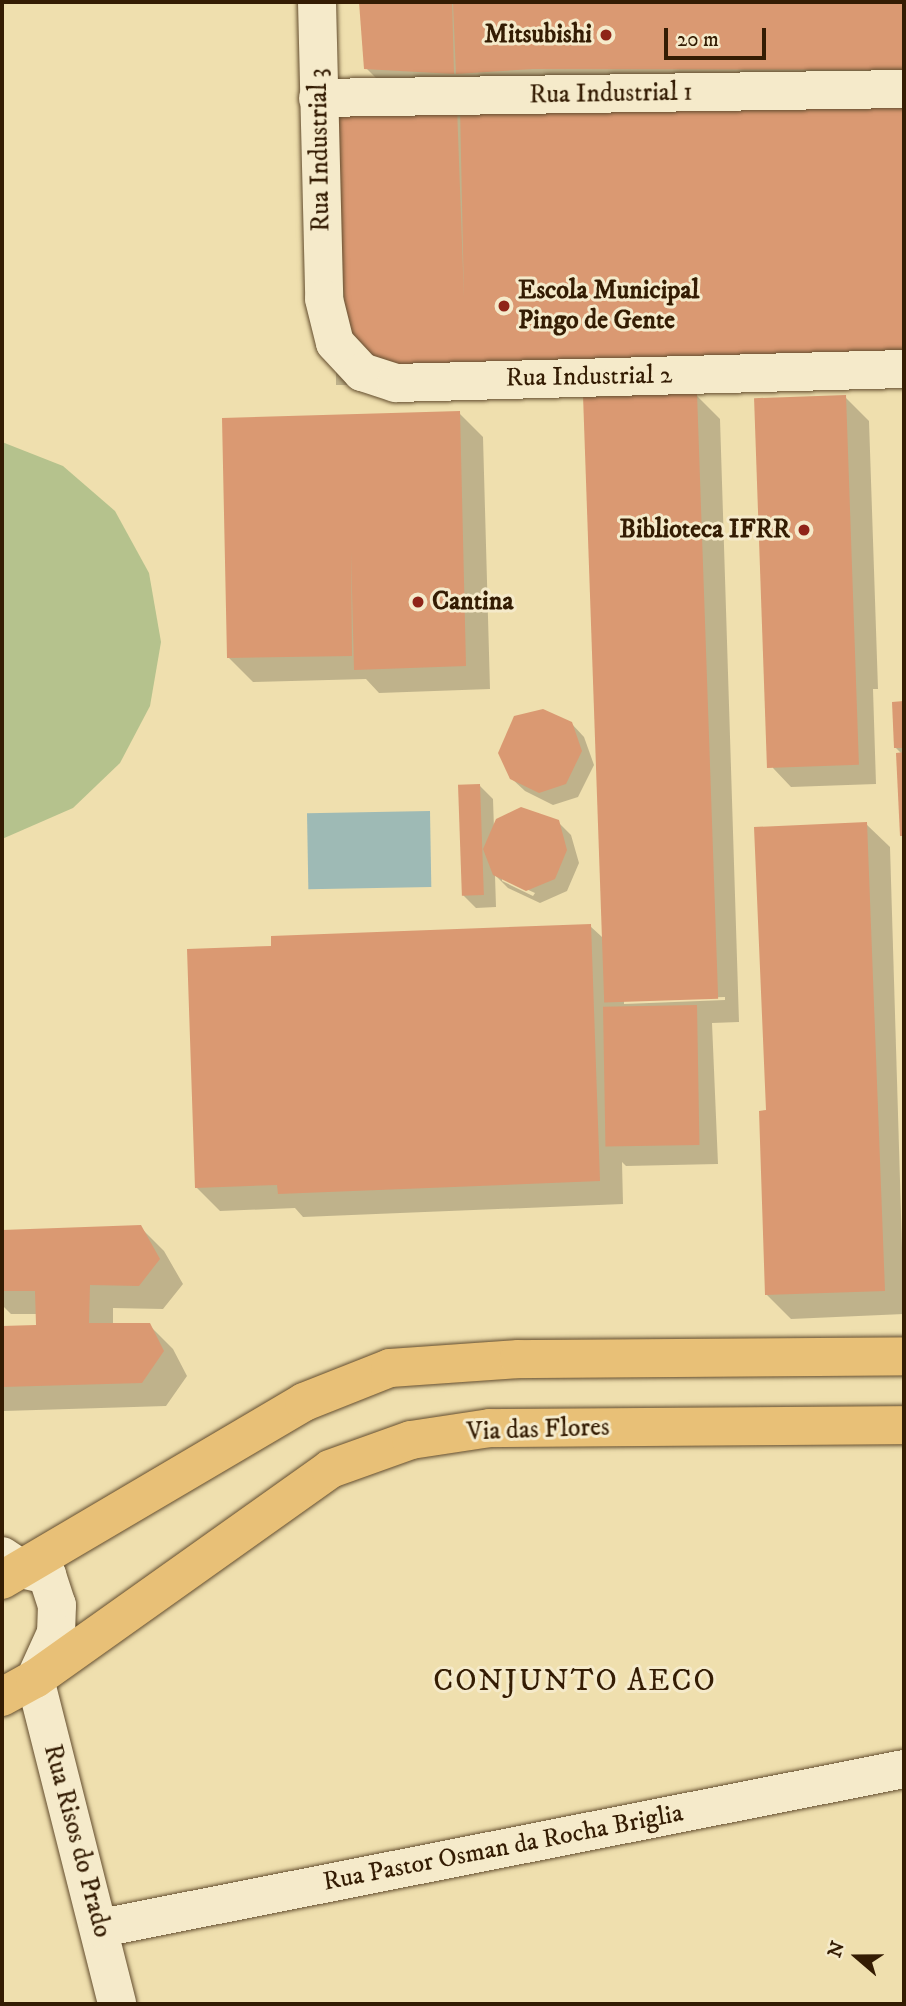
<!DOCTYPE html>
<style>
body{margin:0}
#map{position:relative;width:906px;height:2006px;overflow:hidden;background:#efdfae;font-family:"IM FELL DW Pica",serif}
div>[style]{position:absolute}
.green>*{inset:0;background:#b5c28d}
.water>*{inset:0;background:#9ebab5;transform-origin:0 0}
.shadow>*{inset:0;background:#0003;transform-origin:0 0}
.building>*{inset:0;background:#da9972;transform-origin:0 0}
.roads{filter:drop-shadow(0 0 2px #634d2e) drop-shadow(0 0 2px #634d2e)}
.minor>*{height:38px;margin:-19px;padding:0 19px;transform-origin:19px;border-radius:19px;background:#f5eaca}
.major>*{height:38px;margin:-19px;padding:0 19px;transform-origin:19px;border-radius:19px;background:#e8c077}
.dots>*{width:19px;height:19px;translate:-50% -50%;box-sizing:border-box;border:4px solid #f5eaca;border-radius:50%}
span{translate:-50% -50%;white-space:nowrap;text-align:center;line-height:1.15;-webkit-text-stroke:6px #f5eaca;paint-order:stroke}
.poi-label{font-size:26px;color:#341c03;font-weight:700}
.right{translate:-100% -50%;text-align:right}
.left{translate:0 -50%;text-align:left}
.street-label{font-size:26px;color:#341c03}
.quarter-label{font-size:30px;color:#341c03;letter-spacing:2px}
.frame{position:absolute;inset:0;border:4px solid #341c03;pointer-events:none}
.north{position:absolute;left:822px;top:1922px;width:70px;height:70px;-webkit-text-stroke:5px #f5eaca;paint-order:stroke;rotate:290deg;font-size:19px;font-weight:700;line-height:28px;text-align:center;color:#341c03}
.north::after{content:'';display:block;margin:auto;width:24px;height:32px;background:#341c03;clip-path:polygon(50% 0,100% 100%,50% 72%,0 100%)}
.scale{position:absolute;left:664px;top:28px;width:102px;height:32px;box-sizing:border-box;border:4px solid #341c03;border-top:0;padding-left:9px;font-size:21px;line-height:24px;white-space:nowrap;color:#341c03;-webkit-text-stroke:5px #f5eaca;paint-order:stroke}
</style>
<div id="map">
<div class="green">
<div style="clip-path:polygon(2px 442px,63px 466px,115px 511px,149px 573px,161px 642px,150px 706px,120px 763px,73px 808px,2px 839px)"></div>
</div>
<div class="water">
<div style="left:430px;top:811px;width:76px;height:123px;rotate:89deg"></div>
</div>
<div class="shadow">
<div style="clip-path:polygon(361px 2px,904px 2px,904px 93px,390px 92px,366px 68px)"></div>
<div style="left:904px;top:100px;width:285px;height:568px;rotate:90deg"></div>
<div style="clip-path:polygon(evenodd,696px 395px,720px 419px,739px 1022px,712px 1023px,718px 1164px,626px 1166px,622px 1162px,623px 1204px,303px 1217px,295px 1208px,220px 1211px,196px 1187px,273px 947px,590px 926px,602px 937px,696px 395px,725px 997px,725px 1000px,624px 1004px,624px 1000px,725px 997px)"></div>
<div style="clip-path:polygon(845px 397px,869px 421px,878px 689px,873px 689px,876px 784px,791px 787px,773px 768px,756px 401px)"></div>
<div style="clip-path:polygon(459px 413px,483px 437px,490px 689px,379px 693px,366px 679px,253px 682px,229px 658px)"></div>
<div style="clip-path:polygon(894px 703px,904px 703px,904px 837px,902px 754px,895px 747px)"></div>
<div style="clip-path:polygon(571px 723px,584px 737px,594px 765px,578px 797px,553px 805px,525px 791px,511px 778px)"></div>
<div style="clip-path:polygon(evenodd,480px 786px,493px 799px,494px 829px,558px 822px,571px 835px,579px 863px,567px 891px,540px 903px,508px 888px,495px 875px,496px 907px,476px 908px,463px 895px,480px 786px,502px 878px,535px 893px,533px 896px,502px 881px,502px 878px)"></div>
<div style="clip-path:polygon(866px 824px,890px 847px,904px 1314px,791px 1319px,767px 1295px,768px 1112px)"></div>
<div style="clip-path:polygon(140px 1227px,164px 1251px,183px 1284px,163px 1309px,113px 1308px,113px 1325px,149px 1325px,173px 1349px,187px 1376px,166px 1406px,4px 1411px,2px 1328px,38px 1327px,37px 1314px,11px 1314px,2px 1305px,2px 1232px)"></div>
</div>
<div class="building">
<div style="clip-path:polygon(359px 2px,452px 2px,454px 74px,364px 69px)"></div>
<div style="clip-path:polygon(453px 2px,904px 2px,904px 70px,533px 69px,456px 74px)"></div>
<div style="clip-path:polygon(904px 98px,904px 362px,377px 375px,347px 353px,334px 106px,457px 107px,464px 299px,460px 106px)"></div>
<div style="left:697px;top:393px;width:606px;height:114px;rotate:88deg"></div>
<div style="left:846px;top:395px;width:370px;height:92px;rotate:88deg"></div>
<div style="clip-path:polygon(460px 411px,466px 666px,354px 670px,351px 552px,352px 656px,227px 658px,222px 418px)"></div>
<div style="clip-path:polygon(904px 701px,904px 748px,894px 748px,892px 702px)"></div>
<div style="clip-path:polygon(543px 709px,572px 722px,582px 751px,566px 784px,539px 793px,510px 779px,498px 753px,514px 716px)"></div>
<div style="clip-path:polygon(904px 752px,904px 836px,900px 836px,896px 753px)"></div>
<div style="left:480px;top:784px;width:111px;height:22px;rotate:88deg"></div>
<div style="clip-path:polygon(521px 807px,559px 820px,567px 850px,555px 879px,526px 891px,493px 875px,483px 849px,496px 819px)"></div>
<div style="clip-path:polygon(867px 822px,885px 1291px,765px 1295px,759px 1111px,766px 1110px,754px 827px)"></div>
<div style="clip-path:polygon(591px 924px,600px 1181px,278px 1194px,277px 1185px,195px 1188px,187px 949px,271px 946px,271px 936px)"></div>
<div style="left:697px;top:1005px;width:140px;height:94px;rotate:89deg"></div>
<div style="clip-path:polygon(141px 1225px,160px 1259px,139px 1286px,90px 1285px,89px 1323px,150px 1323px,164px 1351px,142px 1383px,2px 1387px,2px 1326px,36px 1325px,35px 1291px,2px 1291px,2px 1230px)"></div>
</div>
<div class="roads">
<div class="minor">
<div style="left:317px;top:2px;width:297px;rotate:88.6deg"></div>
<div style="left:324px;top:299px;width:45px;rotate:76deg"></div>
<div style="left:335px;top:343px;width:40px;rotate:47deg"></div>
<div style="left:362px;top:372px;width:36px;rotate:18deg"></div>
<div style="left:396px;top:383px;width:508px;rotate:-1.58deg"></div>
<div style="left:318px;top:98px;width:586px;rotate:-0.88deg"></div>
<div style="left:2px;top:1556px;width:23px;rotate:34deg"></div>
<div style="left:21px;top:1569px;width:27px;rotate:13deg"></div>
<div style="left:47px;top:1575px;width:32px;rotate:72deg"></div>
<div style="left:57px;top:1605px;width:28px;rotate:92deg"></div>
<div style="left:56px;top:1633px;width:51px;rotate:114.5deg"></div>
<div style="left:35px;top:1679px;width:335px;rotate:75.8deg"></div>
<div style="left:101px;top:1928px;width:819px;rotate:-11.2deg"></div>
</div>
<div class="major">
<div style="left:2px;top:1580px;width:351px;rotate:-30.5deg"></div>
<div style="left:304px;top:1402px;width:92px;rotate:-21.6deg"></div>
<div style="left:390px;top:1368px;width:129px;rotate:-4deg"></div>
<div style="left:519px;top:1359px;width:385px;rotate:-0.4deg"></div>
<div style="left:2px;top:1697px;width:38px;rotate:-29deg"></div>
<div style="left:35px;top:1679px;width:362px;rotate:-35.4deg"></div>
<div style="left:330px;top:1469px;width:86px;rotate:-19.7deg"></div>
<div style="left:411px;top:1440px;width:80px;rotate:-8.6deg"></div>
<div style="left:490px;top:1428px;width:414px;rotate:-0.4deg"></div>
</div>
</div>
<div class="dots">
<div style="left:606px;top:35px;background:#8f2418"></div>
<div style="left:504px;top:306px;background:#8f2418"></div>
<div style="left:804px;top:530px;background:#8f2418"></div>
<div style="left:418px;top:602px;background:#8f2418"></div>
</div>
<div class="poi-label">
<span class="right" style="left:592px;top:35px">Mitsubishi</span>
<span class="left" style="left:518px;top:306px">Escola Municipal<br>Pingo de Gente</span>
<span class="right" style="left:790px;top:530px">Biblioteca IFRR</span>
<span class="left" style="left:432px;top:602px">Cantina</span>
</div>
<div class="street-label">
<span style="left:611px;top:94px;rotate:-1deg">Rua Industrial 1</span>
<span style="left:320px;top:150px;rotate:-91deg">Rua Industrial 3</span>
<span style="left:589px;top:377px;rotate:-1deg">Rua Industrial 2</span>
<span style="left:538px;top:1430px;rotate:-2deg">Via das Flores</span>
<span style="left:77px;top:1841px;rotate:75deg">Rua Risos do Prado</span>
<span style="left:503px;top:1848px;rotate:-11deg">Rua Pastor Osman da Rocha Briglia</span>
</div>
<div class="quarter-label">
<span style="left:575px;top:1682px">CONJUNTO AECO</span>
</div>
<div class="frame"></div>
<div class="north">N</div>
<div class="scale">20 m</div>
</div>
